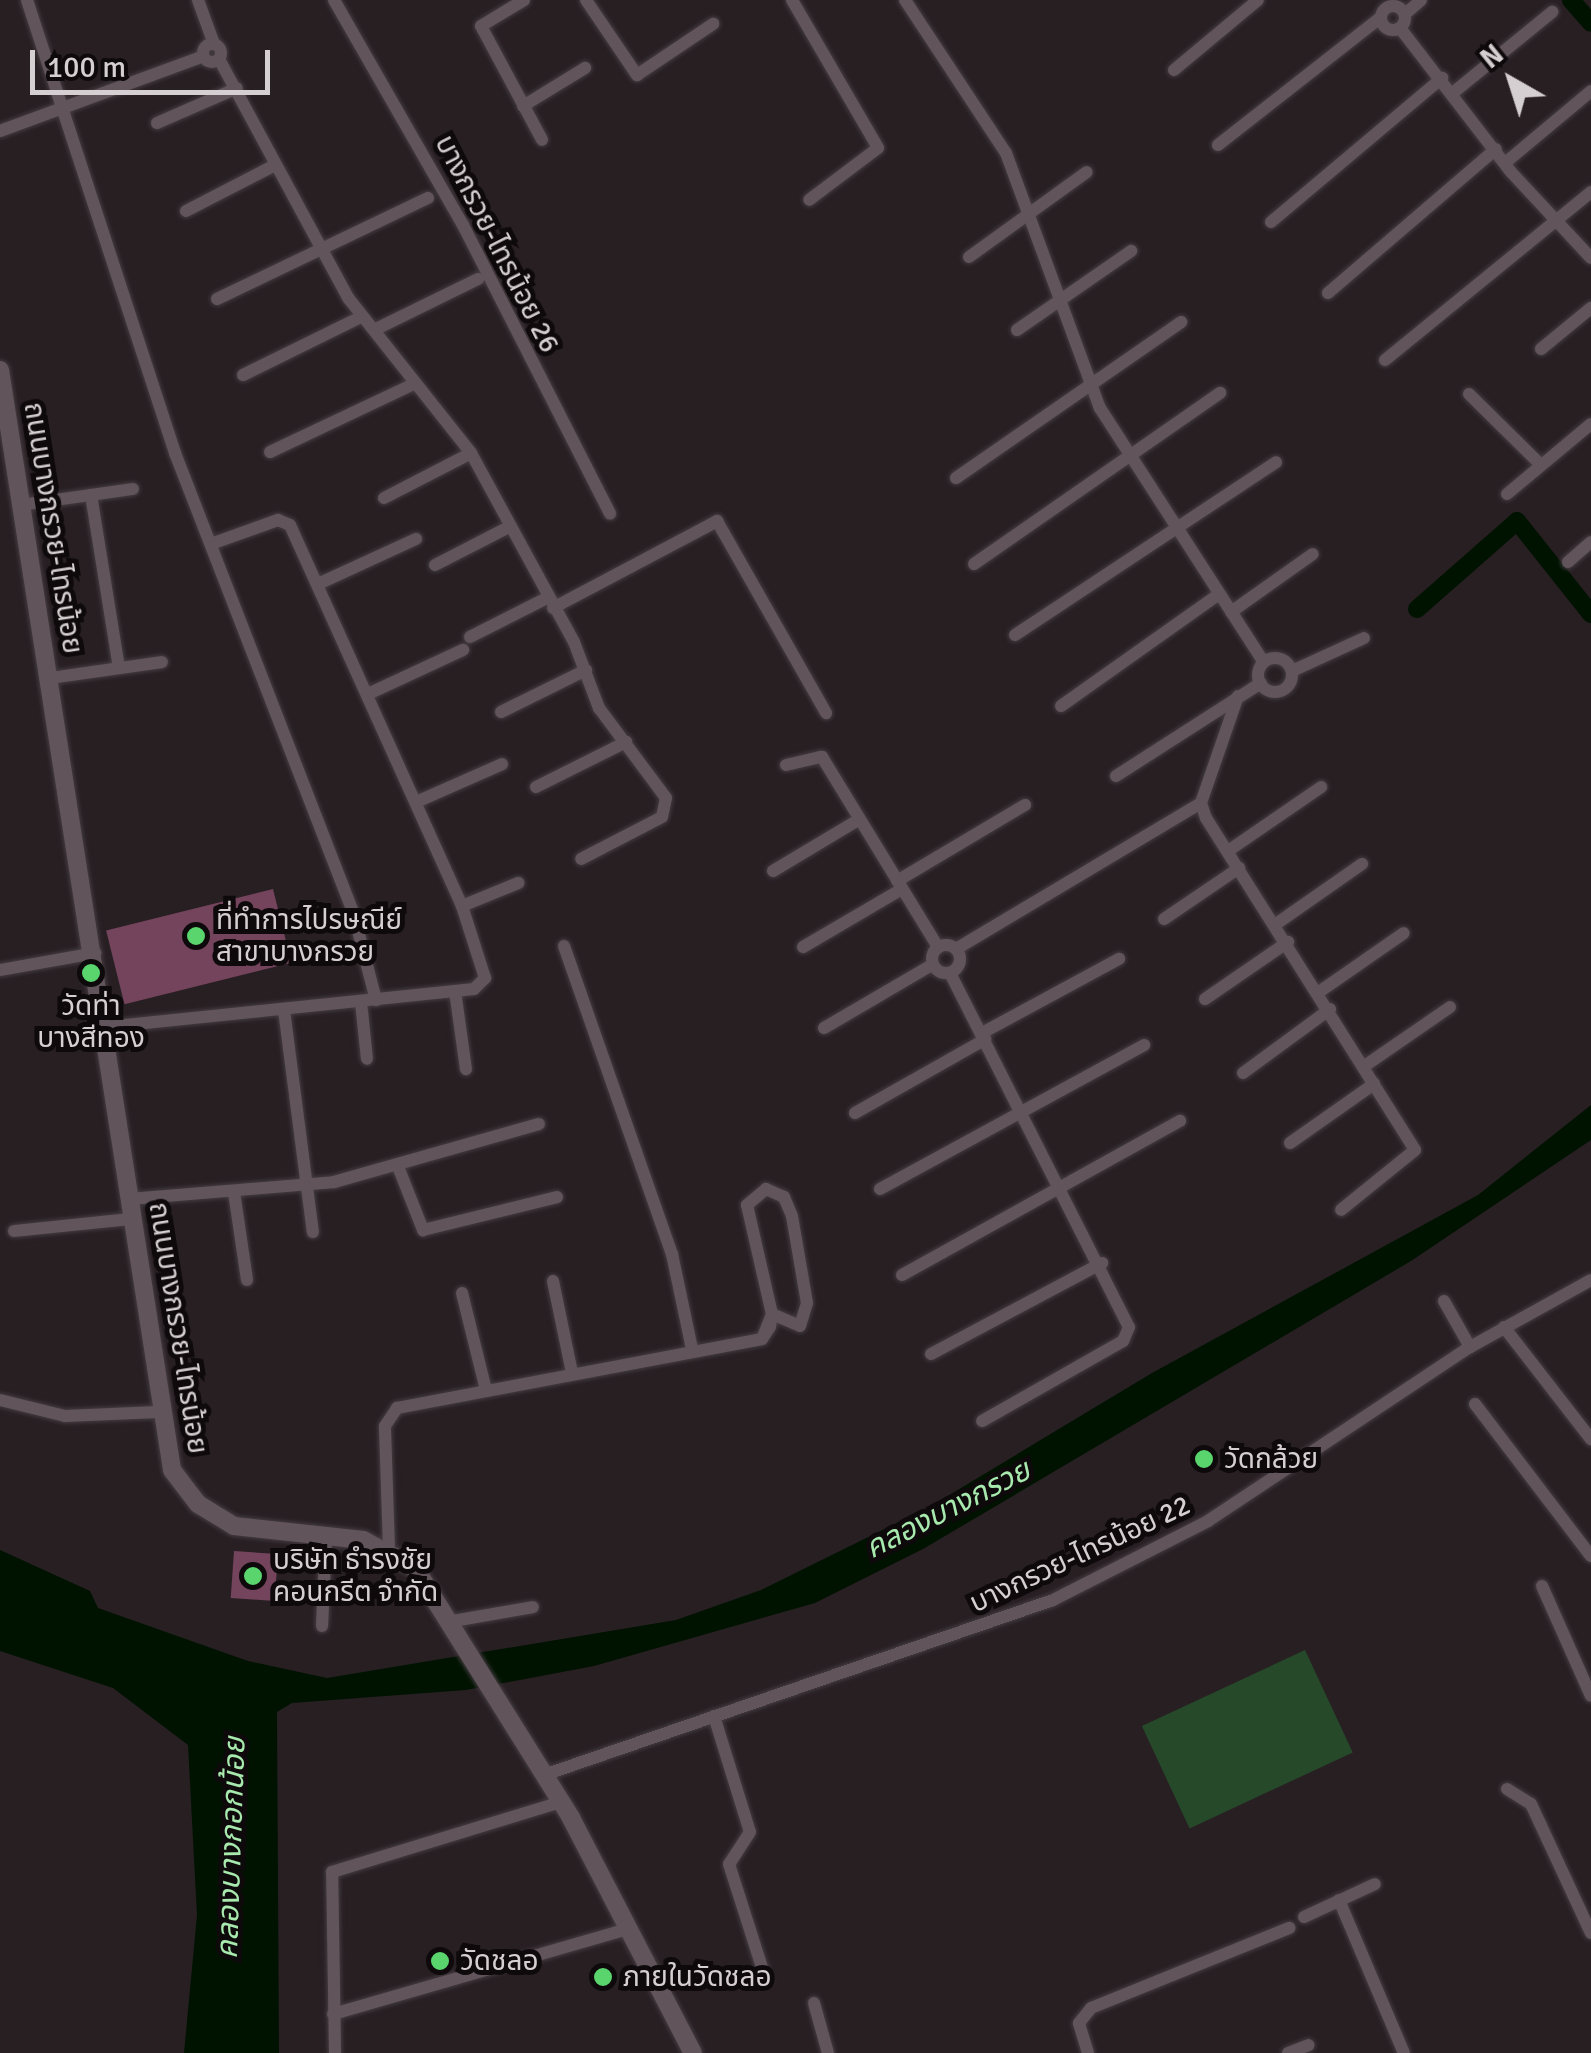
<!DOCTYPE html>
<meta charset="utf-8">
<style>
body{margin:0}
#map{position:relative;width:1591px;height:2053px;overflow:hidden;background:#281f23;font-family:Signika,"Noto Sans Thai",sans-serif}
div>[style]{position:absolute}
.green>*{inset:0;background:#26492a;transform-origin:0 0}
.water>*{inset:0;background:#001300}
.canal>*{height:18px;margin:-9px;padding:0 9px;transform-origin:9px;border-radius:9px;background:#001300}
.building>*{inset:0;background:#74445d;transform-origin:0 0}
.roads{filter:drop-shadow(0 0 2px #443c40) drop-shadow(0 0 2px #443c40)}
.street>*{height:12px;margin:-6px;padding:0 6px;transform-origin:6px;border-radius:6px;background:#61555b}
.street>.ring{margin:-6px;padding:0;box-sizing:content-box;background:none;border:12px solid #61555b;border-radius:50%}
.secondary>*{height:18px;margin:-9px;padding:0 9px;transform-origin:9px;border-radius:9px;background:#61555b}
.dots>*{width:28px;height:28px;translate:-50% -50%;box-sizing:border-box;border:5px solid #0e0a0c;border-radius:50%}
span{translate:-50% -50%;white-space:nowrap;text-align:center;line-height:1.15;-webkit-text-stroke:10px #0e0a0c;paint-order:stroke}
.street-label{font-size:28px;color:#d5cfd2}
.poi-label{font-size:28px;color:#d5cfd2}
.left{translate:0 -50%;text-align:left}
.water-label{font-size:30px;color:#a8e9ae;font-style:italic}
.north{position:absolute;left:1461px;top:30px;width:100px;height:100px;-webkit-text-stroke:8px #0e0a0c;paint-order:stroke;rotate:321deg;font-size:28px;font-weight:700;line-height:40px;text-align:center;color:#d5cfd2}
.north::after{content:'';display:block;margin:auto;width:35px;height:45px;background:#d5cfd2;clip-path:polygon(50% 0,100% 100%,50% 72%,0 100%)}
.scale{position:absolute;left:30px;top:50px;width:240px;height:45px;box-sizing:border-box;border:5px solid #d5cfd2;border-top:0;padding-left:12px;font-size:30px;line-height:35px;white-space:nowrap;color:#d5cfd2;-webkit-text-stroke:8px #0e0a0c;paint-order:stroke}
</style>
<div id="map">
<div class="green">
<div style="left:1305px;top:1650px;width:113px;height:180px;rotate:65deg"></div>
</div>
<div class="water">
<div style="clip-path:polygon(1591px 1105px,1591px 1140px,1411px 1261px,923px 1549px,815px 1603px,594px 1666px,466px 1690px,292px 1703px,277px 1712px,279px 2053px,184px 2053px,197px 1915px,188px 1745px,113px 1688px,0 1651px,0 1550px,90px 1591px,98px 1608px,248px 1661px,327px 1678px,676px 1620px,761px 1590px,931px 1506px,1152px 1373px,1478px 1195px)"></div>
</div>
<div class="canal">
<div style="left:1571px;top:0;width:30px;rotate:49deg"></div>
<div style="left:1417px;top:609px;width:133px;rotate:-41.3deg"></div>
<div style="left:1517px;top:521px;width:119px;rotate:51.5deg"></div>
</div>
<div class="building">
<div style="left:273px;top:889px;width:76px;height:172px;rotate:76deg"></div>
<div style="left:234px;top:1551px;width:44px;height:47px;rotate:4deg"></div>
</div>
<div class="roads">
<div class="street">
<div style="left:27px;top:0;width:477px;rotate:71.9deg"></div>
<div style="left:175px;top:453px;width:495px;rotate:68.8deg"></div>
<div style="left:354px;top:915px;width:88px;rotate:75.5deg"></div>
<div style="left:198px;top:0;width:47px;rotate:70deg"></div>
<div style="left:334px;top:0;width:259px;rotate:60.2deg"></div>
<div style="left:463px;top:225px;width:324px;rotate:63deg"></div>
<div style="left:524px;top:0;width:50px;rotate:148.8deg"></div>
<div style="left:481px;top:26px;width:129px;rotate:61.8deg"></div>
<div style="left:586px;top:0;width:91px;rotate:55.8deg"></div>
<div style="left:637px;top:75px;width:92px;rotate:-33.9deg"></div>
<div style="left:792px;top:0;width:171px;rotate:59.8deg"></div>
<div style="left:878px;top:148px;width:86px;rotate:143deg"></div>
<div style="left:905px;top:0;width:183px;rotate:56.6deg"></div>
<div style="left:1006px;top:153px;width:272px;rotate:69.8deg"></div>
<div style="left:1100px;top:408px;width:302px;rotate:57.2deg"></div>
<div class="ring" style="left:1381px;top:6px;width:12px;height:12px"></div>
<div style="left:1405px;top:14px;width:21px;rotate:-41deg"></div>
<div style="left:1400px;top:28px;width:182px;rotate:52.4deg"></div>
<div style="left:1511px;top:172px;width:117px;rotate:47.1deg"></div>
<div class="ring" style="left:203px;top:44px;width:6px;height:6px"></div>
<div style="left:219px;top:59px;width:273px;rotate:61.6deg"></div>
<div style="left:349px;top:299px;width:196px;rotate:51.6deg"></div>
<div style="left:471px;top:453px;width:215px;rotate:61.4deg"></div>
<div style="left:574px;top:642px;width:71px;rotate:69.3deg"></div>
<div style="left:599px;top:708px;width:112px;rotate:53.3deg"></div>
<div style="left:666px;top:798px;width:19px;rotate:102deg"></div>
<div style="left:662px;top:817px;width:91px;rotate:152.6deg"></div>
<div style="left:1174px;top:70px;width:109px;rotate:-39.8deg"></div>
<div style="left:1454px;top:92px;width:127px;rotate:-39.2deg"></div>
<div style="left:523px;top:106px;width:73px;rotate:-31.5deg"></div>
<div style="left:157px;top:123px;width:87px;rotate:-23.6deg"></div>
<div style="left:0;top:131px;width:217px;rotate:-20.2deg"></div>
<div style="left:1218px;top:145px;width:207px;rotate:-38.1deg"></div>
<div style="left:1505px;top:163px;width:112px;rotate:-39.9deg"></div>
<div style="left:186px;top:211px;width:100px;rotate:-27.3deg"></div>
<div style="left:1271px;top:222px;width:224px;rotate:-40.1deg"></div>
<div style="left:969px;top:257px;width:145px;rotate:-35.8deg"></div>
<div style="left:1328px;top:293px;width:221px;rotate:-40.6deg"></div>
<div style="left:217px;top:299px;width:234px;rotate:-25.6deg"></div>
<div style="left:374px;top:330px;width:116px;rotate:-26.1deg"></div>
<div style="left:1017px;top:330px;width:139px;rotate:-34.7deg"></div>
<div style="left:1541px;top:349px;width:65px;rotate:-39.4deg"></div>
<div style="left:1385px;top:360px;width:266px;rotate:-39.2deg"></div>
<div style="left:243px;top:375px;width:131px;rotate:-26.2deg"></div>
<div style="left:1469px;top:394px;width:101px;rotate:44.6deg"></div>
<div style="left:270px;top:452px;width:161px;rotate:-25.3deg"></div>
<div style="left:956px;top:478px;width:274px;rotate:-34.7deg"></div>
<div style="left:1507px;top:494px;width:109px;rotate:-39.8deg"></div>
<div style="left:91px;top:495px;width:175px;rotate:80.8deg"></div>
<div style="left:384px;top:498px;width:98px;rotate:-27.3deg"></div>
<div style="left:20px;top:505px;width:114px;rotate:-8.1deg"></div>
<div style="left:1568px;top:562px;width:30px;rotate:-41deg"></div>
<div style="left:974px;top:564px;width:300px;rotate:-34.8deg"></div>
<div style="left:435px;top:565px;width:85px;rotate:-27.2deg"></div>
<div style="left:318px;top:584px;width:108px;rotate:-24.7deg"></div>
<div style="left:553px;top:608px;width:186px;rotate:-27.9deg"></div>
<div style="left:717px;top:521px;width:221px;rotate:60.4deg"></div>
<div style="left:1231px;top:612px;width:100px;rotate:-35.3deg"></div>
<div style="left:1015px;top:635px;width:313px;rotate:-33.5deg"></div>
<div style="left:470px;top:637px;width:86px;rotate:-26.9deg"></div>
<div class="ring" style="left:1258px;top:658px;width:22px;height:22px"></div>
<div style="left:1292px;top:671px;width:79px;rotate:-24.6deg"></div>
<div style="left:50px;top:678px;width:113px;rotate:-8.1deg"></div>
<div style="left:368px;top:694px;width:105px;rotate:-24.9deg"></div>
<div style="left:1238px;top:696px;width:113px;rotate:109.1deg"></div>
<div style="left:1201px;top:803px;width:16px;rotate:72deg"></div>
<div style="left:1206px;top:818px;width:392px;rotate:57.8deg"></div>
<div style="left:1415px;top:1150px;width:95px;rotate:141deg"></div>
<div style="left:1061px;top:706px;width:194px;rotate:-35.3deg"></div>
<div style="left:501px;top:712px;width:95px;rotate:-26.3deg"></div>
<div style="left:786px;top:765px;width:37px;rotate:-13deg"></div>
<div style="left:822px;top:757px;width:223px;rotate:58.6deg"></div>
<div style="left:1116px;top:776px;width:172px;rotate:-32.7deg"></div>
<div style="left:536px;top:787px;width:101px;rotate:-26.6deg"></div>
<div style="left:416px;top:802px;width:94px;rotate:-23.8deg"></div>
<div style="left:1228px;top:851px;width:113px;rotate:-34.5deg"></div>
<div style="left:773px;top:871px;width:101px;rotate:-30.9deg"></div>
<div style="left:897px;top:881px;width:149px;rotate:-30.7deg"></div>
<div style="left:462px;top:906px;width:61px;rotate:-22.3deg"></div>
<div style="left:1164px;top:919px;width:91px;rotate:-34.2deg"></div>
<div style="left:1276px;top:924px;width:105px;rotate:-34.9deg"></div>
<div class="ring" style="left:932px;top:945px;width:16px;height:16px"></div>
<div style="left:564px;top:946px;width:326px;rotate:70.7deg"></div>
<div style="left:672px;top:1254px;width:97px;rotate:78.1deg"></div>
<div style="left:803px;top:947px;width:115px;rotate:-30.4deg"></div>
<div style="left:956px;top:949px;width:285px;rotate:-30.8deg"></div>
<div style="left:0;top:970px;width:97px;rotate:-10.1deg"></div>
<div style="left:950px;top:973px;width:397px;rotate:63.2deg"></div>
<div style="left:1129px;top:1327px;width:15px;rotate:113deg"></div>
<div style="left:1123px;top:1341px;width:162px;rotate:150.4deg"></div>
<div style="left:455px;top:991px;width:79px;rotate:82deg"></div>
<div style="left:1319px;top:992px;width:103px;rotate:-34.8deg"></div>
<div style="left:1205px;top:999px;width:101px;rotate:-34.5deg"></div>
<div style="left:361px;top:1002px;width:57px;rotate:84deg"></div>
<div style="left:284px;top:1010px;width:224px;rotate:82.6deg"></div>
<div style="left:106px;top:1027px;width:370px;rotate:-5.9deg"></div>
<div style="left:474px;top:989px;width:16px;rotate:-45deg"></div>
<div style="left:485px;top:978px;width:76px;rotate:-107.7deg"></div>
<div style="left:462px;top:906px;width:418px;rotate:-114.3deg"></div>
<div style="left:290px;top:525px;width:13px;rotate:-157deg"></div>
<div style="left:278px;top:520px;width:71px;rotate:160.3deg"></div>
<div style="left:824px;top:1028px;width:125px;rotate:-30.3deg"></div>
<div style="left:982px;top:1033px;width:156px;rotate:-28.4deg"></div>
<div style="left:1366px;top:1065px;width:102px;rotate:-34.6deg"></div>
<div style="left:1243px;top:1073px;width:108px;rotate:-36.3deg"></div>
<div style="left:855px;top:1113px;width:150px;rotate:-29.5deg"></div>
<div style="left:1290px;top:1143px;width:103px;rotate:-35.1deg"></div>
<div style="left:399px;top:1169px;width:66px;rotate:68.5deg"></div>
<div style="left:423px;top:1230px;width:138px;rotate:-13.8deg"></div>
<div style="left:880px;top:1189px;width:301px;rotate:-28.6deg"></div>
<div style="left:234px;top:1192px;width:89px;rotate:81.6deg"></div>
<div style="left:129px;top:1199px;width:206px;rotate:-4.7deg"></div>
<div style="left:334px;top:1182px;width:213px;rotate:-15.8deg"></div>
<div style="left:14px;top:1231px;width:118px;rotate:-5.9deg"></div>
<div style="left:902px;top:1275px;width:318px;rotate:-29deg"></div>
<div style="left:553px;top:1281px;width:94px;rotate:78.3deg"></div>
<div style="left:462px;top:1293px;width:100px;rotate:76.1deg"></div>
<div style="left:1444px;top:1301px;width:53px;rotate:60.5deg"></div>
<div style="left:1504px;top:1327px;width:142px;rotate:52.2deg"></div>
<div style="left:931px;top:1354px;width:194px;rotate:-28deg"></div>
<div style="left:0;top:1400px;width:67px;rotate:13.8deg"></div>
<div style="left:65px;top:1416px;width:93px;rotate:-2.5deg"></div>
<div style="left:1475px;top:1404px;width:191px;rotate:52.7deg"></div>
<div style="left:389px;top:1549px;width:123px;rotate:-91.9deg"></div>
<div style="left:385px;top:1426px;width:22px;rotate:-56deg"></div>
<div style="left:397px;top:1408px;width:371px;rotate:-10.7deg"></div>
<div style="left:762px;top:1339px;width:27px;rotate:-68deg"></div>
<div style="left:772px;top:1314px;width:30px;rotate:23deg"></div>
<div style="left:800px;top:1326px;width:24px;rotate:-73deg"></div>
<div style="left:807px;top:1303px;width:88px;rotate:-99.8deg"></div>
<div style="left:792px;top:1216px;width:21px;rotate:-113deg"></div>
<div style="left:784px;top:1197px;width:20px;rotate:-156deg"></div>
<div style="left:766px;top:1189px;width:25px;rotate:140deg"></div>
<div style="left:747px;top:1205px;width:112px;rotate:77.1deg"></div>
<div style="left:772px;top:1314px;width:13px;rotate:99deg"></div>
<div style="left:770px;top:1327px;width:14px;rotate:124deg"></div>
<div style="left:1542px;top:1586px;width:120px;rotate:66deg"></div>
<div style="left:453px;top:1621px;width:81px;rotate:-9.9deg"></div>
<div style="left:322px;top:1626px;width:89px;rotate:-87.4deg"></div>
<div style="left:714px;top:1716px;width:121px;rotate:72.8deg"></div>
<div style="left:750px;top:1832px;width:38px;rotate:123deg"></div>
<div style="left:729px;top:1864px;width:122px;rotate:72.3deg"></div>
<div style="left:544px;top:1775px;width:538px;rotate:-18.97deg"></div>
<div style="left:1053px;top:1600px;width:174px;rotate:-27deg"></div>
<div style="left:1208px;top:1521px;width:315px;rotate:-33.6deg"></div>
<div style="left:1470px;top:1347px;width:138px;rotate:-29deg"></div>
<div style="left:1507px;top:1789px;width:28px;rotate:32deg"></div>
<div style="left:1531px;top:1804px;width:142px;rotate:65.1deg"></div>
<div style="left:1339px;top:1900px;width:166px;rotate:67deg"></div>
<div style="left:1304px;top:1917px;width:78px;rotate:-24.9deg"></div>
<div style="left:814px;top:2003px;width:52px;rotate:74.4deg"></div>
<div style="left:333px;top:2014px;width:307px;rotate:-16.1deg"></div>
<div style="left:335px;top:2053px;width:181px;rotate:-90.9deg"></div>
<div style="left:332px;top:1872px;width:239px;rotate:-17deg"></div>
<div style="left:1088px;top:2053px;width:31px;rotate:-107deg"></div>
<div style="left:1079px;top:2023px;width:19px;rotate:-51deg"></div>
<div style="left:1091px;top:2008px;width:214px;rotate:-22deg"></div>
<div style="left:1288px;top:2053px;width:22px;rotate:-21deg"></div>
</div>
<div class="secondary">
<div style="left:0;top:370px;width:1113px;rotate:81.11deg"></div>
<div style="left:172px;top:1470px;width:43px;rotate:52.6deg"></div>
<div style="left:198px;top:1504px;width:42px;rotate:31.4deg"></div>
<div style="left:234px;top:1526px;width:130px;rotate:6.2deg"></div>
<div style="left:363px;top:1540px;width:59px;rotate:28.3deg"></div>
<div style="left:415px;top:1568px;width:295px;rotate:58deg"></div>
<div style="left:571px;top:1818px;width:265px;rotate:62.6deg"></div>
</div>
</div>
<div class="dots">
<div style="left:196px;top:936px;background:#5ad56e"></div>
<div style="left:91px;top:973px;background:#5ad56e"></div>
<div style="left:1204px;top:1459px;background:#5ad56e"></div>
<div style="left:253px;top:1576px;background:#5ad56e"></div>
<div style="left:440px;top:1961px;background:#5ad56e"></div>
<div style="left:603px;top:1977px;background:#5ad56e"></div>
</div>
<div class="street-label">
<span style="left:497px;top:244px;rotate:63deg">บางกรวย-ไทรน้อย 26</span>
<span style="left:53px;top:528px;rotate:81deg">ถนนบางกรวย-ไทรน้อย</span>
<span style="left:178px;top:1328px;rotate:81deg">ถนนบางกรวย-ไทรน้อย</span>
<span style="left:1080px;top:1554px;rotate:-25deg">บางกรวย-ไทรน้อย 22</span>
</div>
<div class="poi-label">
<span class="left" style="left:216px;top:936px">ที่ทำการไปรษณีย์<br>สาขาบางกรวย</span>
<span style="left:91px;top:1022px">วัดท่า<br>บางสีทอง</span>
<span class="left" style="left:1224px;top:1459px">วัดกล้วย</span>
<span class="left" style="left:273px;top:1576px">บริษัท ธำรงชัย<br>คอนกรีต จำกัด</span>
<span class="left" style="left:460px;top:1961px">วัดชลอ</span>
<span class="left" style="left:623px;top:1977px">ภายในวัดชลอ</span>
</div>
<div class="water-label">
<span style="left:948px;top:1510px;rotate:-27deg">คลองบางกรวย</span>
<span style="left:232px;top:1848px;rotate:-88deg">คลองบางกอกน้อย</span>
</div>
<div class="north">N</div>
<div class="scale">100 m</div>
</div>
